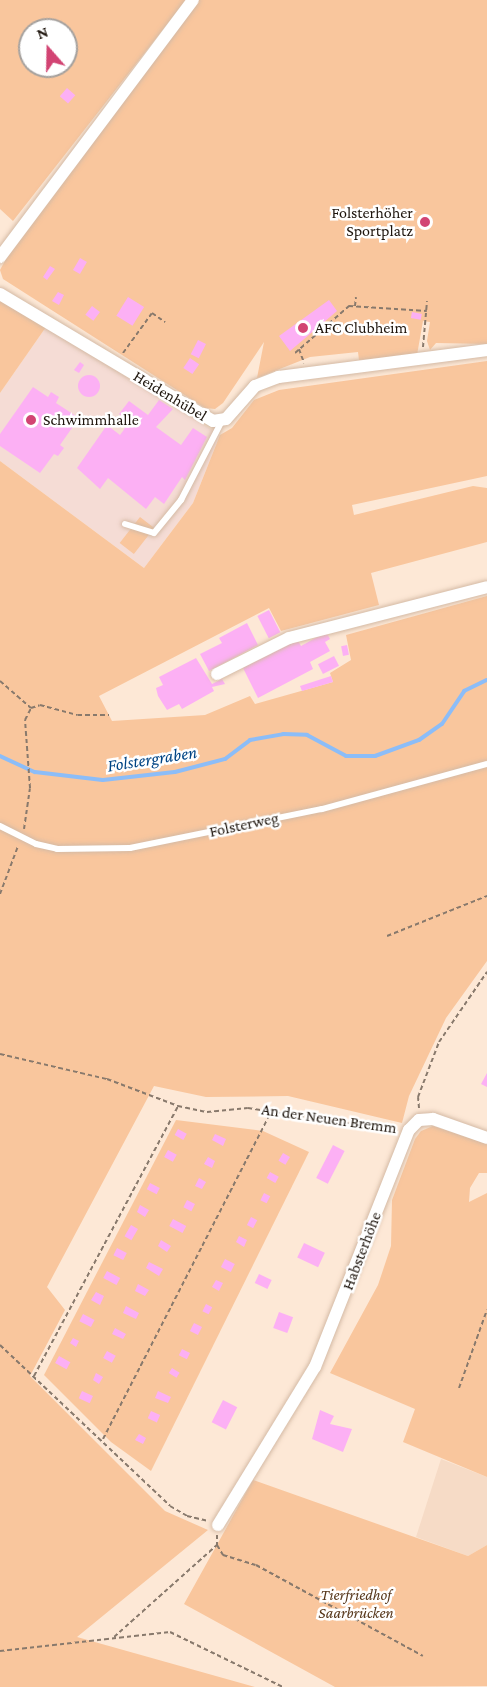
<!DOCTYPE html>
<meta charset="utf-8">
<style>
body{margin:0}
#map{position:relative;width:487px;height:1687px;overflow:hidden;background:#fde8d6;font-family:"Crimson Pro",serif}
div>[style]{position:absolute}
.built>*{inset:0;background:#f6dbc6}
.education>*{inset:0;background:#f5dcd5}
.green>*{inset:0;background:#f9c69d;transform-origin:0 0}
.stream>*{height:4px;margin:-2px;padding:0 2px;transform-origin:2px;border-radius:2px;background:#8cbdf8}
.building>*{inset:0;background:#fcb0f4;transform-origin:0 0}
.round{border-radius:50%}
.path>*{height:2px;margin-top:-1px;transform-origin:0;background:repeating-linear-gradient(90deg,#88796c 0 4.5px,transparent 0 7.5px)}
.roads{filter:drop-shadow(0 0 2px #d4baa5) drop-shadow(0 0 2px #d4baa5)}
.lane>*{height:6px;margin:-3px;padding:0 3px;transform-origin:3px;border-radius:3px;background:#fff}
.street>*{height:12px;margin:-6px;padding:0 6px;transform-origin:6px;border-radius:6px;background:#fff}
.dots>*{width:16px;height:16px;translate:-50% -50%;box-sizing:border-box;border:3px solid #fff;border-radius:50%}
span{translate:-50% -50%;white-space:nowrap;text-align:center;line-height:1.15;-webkit-text-stroke:5px #fff;paint-order:stroke}
.poi-label{font-size:16px;color:#1d140c}
.right{translate:-100% -50%;text-align:right}
.left{translate:0 -50%;text-align:left}
.street-label{font-size:16px;color:#1d140c}
.park-label{font-size:16px;color:#57371b;font-style:italic}
.water-label{font-size:18px;color:#004484;font-style:italic}
.north{position:absolute;left:18px;top:18px;width:60px;height:60px;box-sizing:border-box;background:#fff;border:2px solid #a5a19e;border-radius:50%;rotate:340deg;font-size:16px;font-weight:700;line-height:24px;text-align:center;color:#1d140c}
.north::after{content:'';display:block;margin:auto;width:21px;height:27px;background:#d24473;clip-path:polygon(50% 0,100% 100%,50% 72%,0 100%)}
</style>
<div id="map">
<div class="built">
<div style="clip-path:polygon(441px 1459px,487px 1477px,487px 1545px,468px 1556px,416px 1537px)"></div>
</div>
<div class="education">
<div style="clip-path:polygon(46px 327px,220px 435px,193px 503px,144px 568px,0 461px,0 393px)"></div>
</div>
<div class="green">
<div style="clip-path:polygon(evenodd,0 0,186px 0,13px 221px,0 209px,0 0,30px 30px,66px 30px,66px 66px,30px 66px,30px 30px)"></div>
<div style="clip-path:polygon(196px 0,487px 0,487px 344px,436px 343px,430px 350px,427px 341px,430px 322px,423px 321px,417px 355px,359px 360px,358px 352px,310px 357px,257px 378px,264px 342px,223px 403px,215px 409px,205px 408px,3px 279px,0 270px,14px 244px)"></div>
<div style="clip-path:polygon(0 300px,46px 327px,0 393px)"></div>
<div style="clip-path:polygon(487px 361px,487px 476px,352px 505px,354px 515px,473px 486px,487px 488px,487px 542px,371px 573px,379px 605px,281px 631px,269px 608px,99px 696px,112px 721px,205px 715px,250px 696px,255px 704px,333px 682px,330px 673px,351px 660px,346px 635px,487px 596px,487px 961px,446px 1018px,409px 1096px,402px 1123px,288px 1096px,206px 1097px,154px 1086px,47px 1287px,65px 1310px,30px 1376px,165px 1511px,208px 1530px,77px 1637px,255px 1687px,0 1687px,0 461px,144px 568px,193px 503px,220px 435px,232px 428px,254px 400px,279px 390px)"></div>
<div style="left:140px;top:517px;width:18px;height:33px;rotate:38deg"></div>
<div style="clip-path:polygon(176px 1120px,263px 1131px,309px 1152px,151px 1471px,111px 1442px,44px 1375px)"></div>
<div style="clip-path:polygon(433px 1126px,487px 1144px,487px 1173px,479px 1173px,470px 1188px,469px 1202px,487px 1193px,487px 1477px,403px 1442px,415px 1409px,330px 1373px,378px 1285px,391px 1246px,392px 1200px,415px 1139px,421px 1131px)"></div>
<div style="clip-path:polygon(253px 1480px,468px 1556px,487px 1545px,487px 1686px,335px 1687px,184px 1604px)"></div>
</div>
<div class="stream">
<div style="left:0;top:756px;width:38px;rotate:25deg"></div>
<div style="left:35px;top:772px;width:68px;rotate:6.7deg"></div>
<div style="left:103px;top:780px;width:72px;rotate:-6.3deg"></div>
<div style="left:175px;top:772px;width:52px;rotate:-14.6deg"></div>
<div style="left:225px;top:759px;width:31px;rotate:-37deg"></div>
<div style="left:250px;top:740px;width:34px;rotate:-10deg"></div>
<div style="left:283px;top:734px;width:24px;rotate:2deg"></div>
<div style="left:307px;top:735px;width:44px;rotate:28.3deg"></div>
<div style="left:346px;top:756px;width:29px"></div>
<div style="left:375px;top:756px;width:47px;rotate:-20deg"></div>
<div style="left:419px;top:740px;width:28px;rotate:-35deg"></div>
<div style="left:442px;top:724px;width:40px;rotate:-56deg"></div>
<div style="left:464px;top:691px;width:25px;rotate:-26deg"></div>
</div>
<div class="building">
<div style="left:67px;top:88px;width:11px;height:11px;rotate:41deg"></div>
<div style="left:80px;top:258px;width:8px;height:14px;rotate:30deg"></div>
<div style="clip-path:polygon(50px 266px,55px 269px,47px 280px,43px 277px)"></div>
<div style="clip-path:polygon(58px 292px,64px 295px,59px 305px,52px 301px)"></div>
<div style="left:128px;top:297px;width:19px;height:22px;rotate:32deg"></div>
<div style="clip-path:polygon(329px 300px,337px 311px,290px 351px,279px 336px)"></div>
<div style="left:92px;top:306px;width:10px;height:11px;rotate:37deg"></div>
<div style="left:412px;top:312px;width:10px;height:6px;rotate:11deg"></div>
<div style="left:198px;top:340px;width:9px;height:16px;rotate:27deg"></div>
<div style="left:190px;top:358px;width:11px;height:12px;rotate:34deg"></div>
<div style="clip-path:polygon(80px 362px,84px 365px,79px 373px,74px 370px)"></div>
<div class="round" style="left:78px;top:375px;width:22px;height:22px"></div>
<div style="clip-path:polygon(33px 387px,48px 397px,51px 392px,59px 397px,56px 403px,79px 418px,60px 445px,64px 448px,58px 456px,54px 454px,40px 473px,0 446px,0 434px)"></div>
<div style="clip-path:polygon(159px 400px,173px 409px,156px 427px,181px 445px,193px 428px,207px 437px,185px 480px,182px 477px,164px 504px,155px 497px,146px 509px,108px 478px,100px 489px,77px 468px,107px 425px,120px 435px,123px 431px,129px 421px,119px 414px,129px 401px,148px 415px)"></div>
<div style="left:269px;top:610px;width:25px;height:13px;rotate:63deg"></div>
<div style="clip-path:polygon(247px 623px,258px 645px,209px 671px,200px 654px,222px 643px,219px 638px)"></div>
<div style="clip-path:polygon(326px 632px,330px 639px,325px 642px,330px 651px,310px 662px,313px 669px,258px 698px,243px 668px,297px 639px,301px 646px)"></div>
<div style="left:347px;top:645px;width:10px;height:6px;rotate:79deg"></div>
<div style="left:334px;top:656px;width:11px;height:18px;rotate:63deg"></div>
<div style="clip-path:polygon(196px 658px,212px 684px,222px 679px,225px 684px,212px 687px,214px 691px,182px 709px,179px 704px,167px 710px,158px 696px,156px 688px,163px 685px,159px 677px)"></div>
<div style="clip-path:polygon(331px 676px,333px 682px,302px 691px,300px 686px)"></div>
<div style="clip-path:polygon(487px 1073px,487px 1087px,481px 1084px)"></div>
<div style="left:178px;top:1129px;width:10px;height:7px;rotate:29deg"></div>
<div style="clip-path:polygon(215px 1134px,226px 1139px,223px 1146px,212px 1140px)"></div>
<div style="left:333px;top:1145px;width:13px;height:37px;rotate:27deg"></div>
<div style="left:168px;top:1150px;width:10px;height:8px;rotate:29deg"></div>
<div style="left:283px;top:1153px;width:8px;height:9px;rotate:30deg"></div>
<div style="clip-path:polygon(208px 1157px,215px 1161px,212px 1168px,204px 1164px)"></div>
<div style="left:270px;top:1172px;width:10px;height:7px;rotate:29deg"></div>
<div style="clip-path:polygon(199px 1178px,206px 1182px,202px 1189px,195px 1186px)"></div>
<div style="left:150px;top:1183px;width:11px;height:7px;rotate:27deg"></div>
<div style="left:264px;top:1193px;width:7px;height:8px;rotate:27deg"></div>
<div style="left:187px;top:1200px;width:9px;height:8px;rotate:27deg"></div>
<div style="clip-path:polygon(140px 1205px,149px 1210px,145px 1217px,137px 1212px)"></div>
<div style="left:251px;top:1217px;width:7px;height:9px;rotate:27deg"></div>
<div style="left:173px;top:1219px;width:15px;height:8px;rotate:28deg"></div>
<div style="left:131px;top:1225px;width:8px;height:13px;rotate:30deg"></div>
<div style="clip-path:polygon(239px 1236px,247px 1240px,244px 1247px,236px 1242px)"></div>
<div style="clip-path:polygon(161px 1240px,171px 1246px,167px 1252px,158px 1246px)"></div>
<div style="left:304px;top:1243px;width:23px;height:16px;rotate:25deg"></div>
<div style="left:117px;top:1248px;width:11px;height:8px;rotate:27deg"></div>
<div style="left:225px;top:1259px;width:11px;height:9px;rotate:27deg"></div>
<div style="clip-path:polygon(149px 1262px,163px 1269px,159px 1276px,146px 1268px)"></div>
<div style="left:107px;top:1271px;width:15px;height:8px;rotate:28deg"></div>
<div style="left:259px;top:1274px;width:14px;height:10px;rotate:25deg"></div>
<div style="clip-path:polygon(216px 1280px,223px 1283px,219px 1291px,212px 1287px)"></div>
<div style="clip-path:polygon(138px 1284px,149px 1290px,145px 1296px,135px 1291px)"></div>
<div style="clip-path:polygon(96px 1292px,104px 1296px,100px 1305px,91px 1300px)"></div>
<div style="left:206px;top:1304px;width:7px;height:8px;rotate:27deg"></div>
<div style="clip-path:polygon(126px 1306px,139px 1313px,136px 1319px,123px 1313px)"></div>
<div style="left:279px;top:1312px;width:15px;height:17px;rotate:20deg"></div>
<div style="left:83px;top:1314px;width:13px;height:8px;rotate:27deg"></div>
<div style="left:194px;top:1323px;width:9px;height:9px;rotate:27deg"></div>
<div style="clip-path:polygon(115px 1328px,126px 1334px,123px 1339px,112px 1334px)"></div>
<div style="clip-path:polygon(73px 1338px,79px 1341px,76px 1347px,70px 1343px)"></div>
<div style="left:182px;top:1349px;width:9px;height:7px;rotate:27deg"></div>
<div style="left:107px;top:1351px;width:10px;height:8px;rotate:29deg"></div>
<div style="left:59px;top:1356px;width:13px;height:8px;rotate:29deg"></div>
<div style="left:172px;top:1368px;width:9px;height:6px;rotate:32deg"></div>
<div style="clip-path:polygon(96px 1373px,103px 1377px,99px 1384px,93px 1380px)"></div>
<div style="left:82px;top:1391px;width:12px;height:8px;rotate:24deg"></div>
<div style="clip-path:polygon(158px 1391px,171px 1397px,168px 1403px,155px 1398px)"></div>
<div style="left:223px;top:1400px;width:16px;height:25px;rotate:27deg"></div>
<div style="clip-path:polygon(320px 1410px,334px 1416px,330px 1424px,352px 1429px,343px 1452px,312px 1439px)"></div>
<div style="left:151px;top:1411px;width:10px;height:8px;rotate:24deg"></div>
<div style="clip-path:polygon(139px 1434px,146px 1438px,143px 1444px,135px 1440px)"></div>
</div>
<div class="path">
<div style="left:355px;top:306px;width:9px;rotate:-84deg"></div>
<div style="left:423px;top:347px;width:46px;rotate:-85deg"></div>
<div style="left:299px;top:349px;width:15px;rotate:70deg"></div>
<div style="left:123px;top:353px;width:49px;rotate:-54.1deg"></div>
<div style="left:152px;top:313px;width:16px;rotate:35deg"></div>
<div style="left:295px;top:353px;width:72px;rotate:-41deg"></div>
<div style="left:349px;top:306px;width:78px;rotate:3.7deg"></div>
<div style="left:0;top:681px;width:41px;rotate:41.1deg"></div>
<div style="left:24px;top:829px;width:41px;rotate:-81.7deg"></div>
<div style="left:30px;top:788px;width:68px;rotate:-94.2deg"></div>
<div style="left:25px;top:720px;width:13px;rotate:-63deg"></div>
<div style="left:31px;top:708px;width:9px;rotate:-18deg"></div>
<div style="left:40px;top:705px;width:39px;rotate:15deg"></div>
<div style="left:78px;top:715px;width:31px"></div>
<div style="left:0;top:894px;width:51px;rotate:-69.4deg"></div>
<div style="left:387px;top:936px;width:108px;rotate:-21.8deg"></div>
<div style="left:0;top:1054px;width:110px;rotate:13.2deg"></div>
<div style="left:107px;top:1079px;width:76px;rotate:20.8deg"></div>
<div style="left:178px;top:1106px;width:30px;rotate:12deg"></div>
<div style="left:207px;top:1112px;width:41px;rotate:-5.6deg"></div>
<div style="left:248px;top:1108px;width:151px;rotate:8.8deg"></div>
<div style="left:419px;top:1108px;width:11px;rotate:-95deg"></div>
<div style="left:418px;top:1097px;width:59px;rotate:-69.1deg"></div>
<div style="left:439px;top:1042px;width:85px;rotate:-55.6deg"></div>
<div style="left:0;top:1345px;width:234px;rotate:43.4deg"></div>
<div style="left:170px;top:1506px;width:20px;rotate:30deg"></div>
<div style="left:187px;top:1516px;width:22px;rotate:13deg"></div>
<div style="left:34px;top:1376px;width:306px;rotate:-61.9deg"></div>
<div style="left:459px;top:1388px;width:83px;rotate:-70.3deg"></div>
<div style="left:103px;top:1439px;width:370px;rotate:-62.8deg"></div>
<div style="left:217px;top:1535px;width:10px;rotate:90deg"></div>
<div style="left:217px;top:1545px;width:12px;rotate:59deg"></div>
<div style="left:223px;top:1555px;width:34px;rotate:17deg"></div>
<div style="left:256px;top:1565px;width:190px;rotate:28.6deg"></div>
<div style="left:114px;top:1637px;width:138px;rotate:-41.8deg"></div>
<div style="left:0;top:1651px;width:171px;rotate:-6.4deg"></div>
<div style="left:170px;top:1632px;width:126px;rotate:26deg"></div>
</div>
<div class="roads">
<div class="lane">
<div style="left:125px;top:524px;width:30px;rotate:17deg"></div>
<div style="left:154px;top:533px;width:43px;rotate:-50.7deg"></div>
<div style="left:181px;top:500px;width:89px;rotate:-62.6deg"></div>
<div style="left:0;top:826px;width:40px;rotate:26.6deg"></div>
<div style="left:36px;top:844px;width:22px;rotate:13deg"></div>
<div style="left:57px;top:849px;width:73px;rotate:-0.8deg"></div>
<div style="left:130px;top:848px;width:196px;rotate:-11.5deg"></div>
<div style="left:322px;top:809px;width:171px;rotate:-15.3deg"></div>
</div>
<div class="street">
<div style="left:0;top:257px;width:321px;rotate:-53.1deg"></div>
<div style="left:0;top:294px;width:248px;rotate:30.8deg"></div>
<div style="left:213px;top:421px;width:13px;rotate:-9deg"></div>
<div style="left:226px;top:419px;width:44px;rotate:-48.7deg"></div>
<div style="left:255px;top:386px;width:26px;rotate:-21deg"></div>
<div style="left:279px;top:377px;width:210px;rotate:-7.4deg"></div>
<div style="left:217px;top:674px;width:80px;rotate:-26.6deg"></div>
<div style="left:289px;top:638px;width:204px;rotate:-14.4deg"></div>
<div style="left:218px;top:1525px;width:185px;rotate:-58.5deg"></div>
<div style="left:315px;top:1367px;width:255px;rotate:-68.4deg"></div>
<div style="left:409px;top:1130px;width:14px;rotate:-45deg"></div>
<div style="left:419px;top:1120px;width:14px;rotate:-4deg"></div>
<div style="left:433px;top:1119px;width:57px;rotate:19.4deg"></div>
</div>
</div>
<div class="dots">
<div style="left:425px;top:222px;background:#d24473"></div>
<div style="left:303px;top:328px;background:#d24473"></div>
<div style="left:31px;top:420px;background:#d24473"></div>
</div>
<div class="poi-label">
<span class="right" style="left:413px;top:222px">Folsterhöher<br>Sportplatz</span>
<span class="left" style="left:315px;top:328px">AFC Clubheim</span>
<span class="left" style="left:43px;top:420px">Schwimmhalle</span>
</div>
<div class="street-label">
<span style="left:170px;top:396px;rotate:31deg">Heidenhübel</span>
<span style="left:244px;top:825px;rotate:-12deg">Folsterweg</span>
<span style="left:329px;top:1119px;rotate:8deg">An der Neuen Bremm</span>
<span style="left:362px;top:1251px;rotate:-69deg">Habsterhöhe</span>
</div>
<div class="park-label">
<span style="left:356px;top:1604px">Tierfriedhof<br>Saarbrücken</span>
</div>
<div class="water-label">
<span style="left:152px;top:759px;rotate:-9deg">Folstergraben</span>
</div>
<div class="north">N</div>
</div>
